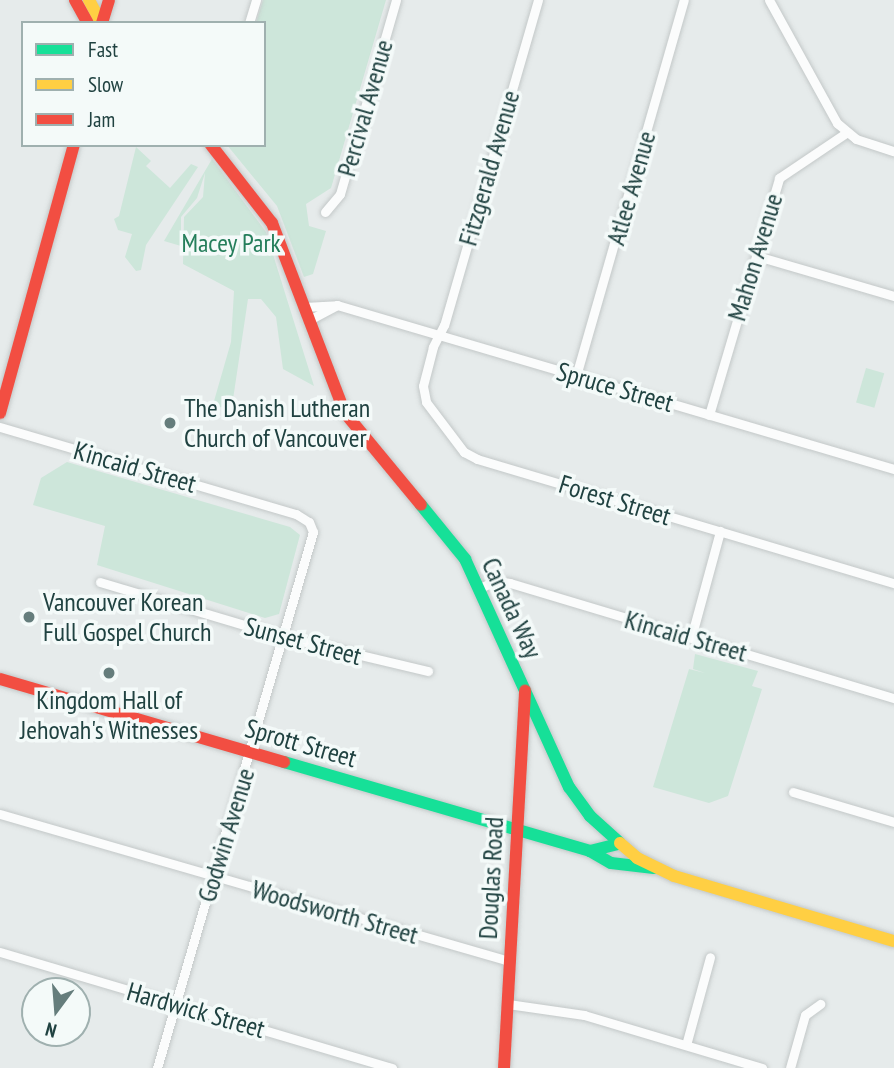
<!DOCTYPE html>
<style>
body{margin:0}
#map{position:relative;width:894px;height:1068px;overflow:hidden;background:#e6ebeb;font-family:"PT Sans Narrow",sans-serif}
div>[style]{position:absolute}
.green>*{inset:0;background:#cde6da;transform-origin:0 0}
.roads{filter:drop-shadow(0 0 2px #c3c8c8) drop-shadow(0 0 2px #c3c8c8)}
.street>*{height:9px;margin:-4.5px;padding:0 4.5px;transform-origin:4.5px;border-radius:4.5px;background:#fbfcfc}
.fast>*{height:12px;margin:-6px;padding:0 6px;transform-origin:6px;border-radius:6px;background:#16e098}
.slow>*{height:12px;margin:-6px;padding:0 6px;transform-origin:6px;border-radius:6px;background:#ffcf43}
.jam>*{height:12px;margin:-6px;padding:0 6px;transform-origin:6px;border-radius:6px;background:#f24e42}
.dots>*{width:19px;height:19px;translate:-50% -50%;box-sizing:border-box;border:4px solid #f4faf9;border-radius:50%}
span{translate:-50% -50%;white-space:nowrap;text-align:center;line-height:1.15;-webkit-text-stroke:7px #f4faf9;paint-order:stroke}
.street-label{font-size:26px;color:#204241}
.park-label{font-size:26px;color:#257e5b}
.poi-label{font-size:26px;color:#204241}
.left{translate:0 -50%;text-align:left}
.legend{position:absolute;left:21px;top:21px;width:245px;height:126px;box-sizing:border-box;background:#f4faf9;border:2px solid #9fb0af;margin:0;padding:9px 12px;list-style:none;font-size:21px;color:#204241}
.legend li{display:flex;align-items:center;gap:14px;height:35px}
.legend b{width:35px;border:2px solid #9fb0af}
.north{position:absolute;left:21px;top:977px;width:70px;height:70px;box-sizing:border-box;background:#f4faf9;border:2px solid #9fb0af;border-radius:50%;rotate:196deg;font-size:19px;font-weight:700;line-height:28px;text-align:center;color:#204241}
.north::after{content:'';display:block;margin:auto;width:24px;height:32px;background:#657d7c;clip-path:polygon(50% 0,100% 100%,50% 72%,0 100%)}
</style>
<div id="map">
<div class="green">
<div style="clip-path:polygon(263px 0,386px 0,331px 188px,306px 204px,309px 226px,326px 231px,313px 274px,304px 277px,277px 206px,227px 145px,264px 145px,264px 23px,256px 23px)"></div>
<div style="clip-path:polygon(136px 147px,151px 161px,146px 166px,170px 188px,191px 164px,198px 167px,146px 245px,141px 270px,136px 271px,125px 257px,132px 234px,118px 230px,114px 219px,119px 216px)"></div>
<div style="clip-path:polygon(212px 159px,266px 232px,314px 386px,283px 369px,276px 317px,261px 299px,248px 299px,232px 406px,212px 408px,231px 342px,234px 291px,183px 264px,184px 217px,203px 197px,205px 173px,197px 198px,181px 217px,181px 246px,164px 241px)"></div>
<div style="left:866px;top:368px;width:19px;height:36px;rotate:16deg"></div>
<div style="clip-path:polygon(67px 462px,290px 527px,300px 535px,279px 614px,265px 618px,97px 565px,105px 526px,33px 505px,41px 478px)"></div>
<div style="clip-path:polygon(695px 654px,758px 671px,752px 686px,762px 689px,728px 796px,709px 803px,653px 787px,689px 669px,705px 673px,693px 669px)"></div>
</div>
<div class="roads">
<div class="street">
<div style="left:538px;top:0;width:338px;rotate:106.1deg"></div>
<div style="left:444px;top:325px;width:25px;rotate:117deg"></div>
<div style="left:433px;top:347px;width:40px;rotate:104.4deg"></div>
<div style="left:423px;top:386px;width:16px;rotate:79deg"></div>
<div style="left:426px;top:402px;width:63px;rotate:52.8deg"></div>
<div style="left:464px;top:452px;width:15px;rotate:28deg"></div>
<div style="left:477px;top:459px;width:435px;rotate:16.6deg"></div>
<div style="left:769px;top:0;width:141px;rotate:61.1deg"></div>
<div style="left:837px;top:123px;width:25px;rotate:40deg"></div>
<div style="left:856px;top:139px;width:40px;rotate:18deg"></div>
<div style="left:249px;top:23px;width:24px;rotate:-73deg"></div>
<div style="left:325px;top:212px;width:23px;rotate:-50deg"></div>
<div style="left:340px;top:194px;width:202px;rotate:-73.9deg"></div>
<div style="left:757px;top:256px;width:143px;rotate:16.3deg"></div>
<div style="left:304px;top:307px;width:33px;rotate:-3deg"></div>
<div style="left:337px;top:305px;width:581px;rotate:16.41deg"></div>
<div style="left:309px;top:320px;width:32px;rotate:-28deg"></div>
<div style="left:576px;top:376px;width:391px;rotate:-74deg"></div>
<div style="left:709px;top:415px;width:247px;rotate:-73.5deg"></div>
<div style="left:779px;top:178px;width:81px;rotate:-33.9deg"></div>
<div style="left:0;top:427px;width:309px;rotate:16.4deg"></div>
<div style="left:296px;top:514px;width:15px;rotate:32deg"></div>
<div style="left:309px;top:522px;width:11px;rotate:68deg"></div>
<div style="left:313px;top:532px;width:558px;rotate:106.23deg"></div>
<div style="left:100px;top:582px;width:192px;rotate:16.6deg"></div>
<div style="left:284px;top:637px;width:148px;rotate:13.3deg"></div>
<div style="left:479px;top:588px;width:18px;rotate:-22deg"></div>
<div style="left:496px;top:581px;width:14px;rotate:8deg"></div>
<div style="left:510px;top:583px;width:401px;rotate:16.7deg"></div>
<div style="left:691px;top:638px;width:111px;rotate:-74.8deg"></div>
<div style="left:793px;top:792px;width:105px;rotate:16.5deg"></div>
<div style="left:0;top:814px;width:530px;rotate:16.11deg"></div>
<div style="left:0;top:952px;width:409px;rotate:16.5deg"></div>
<div style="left:508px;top:1004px;width:77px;rotate:8.2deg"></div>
<div style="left:584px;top:1015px;width:186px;rotate:16.6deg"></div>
<div style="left:686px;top:1045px;width:91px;rotate:-74.7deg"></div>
<div style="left:790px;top:1068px;width:55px;rotate:-74.2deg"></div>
<div style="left:805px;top:1015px;width:19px;rotate:-36deg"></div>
</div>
<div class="fast">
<div style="left:421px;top:505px;width:70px;rotate:50.8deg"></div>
<div style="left:465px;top:559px;width:251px;rotate:65.5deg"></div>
<div style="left:569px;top:787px;width:36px;rotate:54deg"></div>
<div style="left:590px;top:816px;width:40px;rotate:42deg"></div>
<div style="left:284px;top:762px;width:319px;rotate:16.2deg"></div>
<div style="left:590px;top:851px;width:24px;rotate:30deg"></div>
<div style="left:611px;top:863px;width:43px;rotate:6.6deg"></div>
<div style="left:590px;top:851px;width:30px;rotate:-14deg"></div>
</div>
<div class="slow">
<div style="left:89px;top:0;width:26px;rotate:62deg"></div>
<div style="left:620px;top:843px;width:23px;rotate:41deg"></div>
<div style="left:637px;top:858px;width:41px;rotate:25.9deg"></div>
<div style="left:674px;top:876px;width:229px;rotate:16.5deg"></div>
</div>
<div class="jam">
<div style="left:75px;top:0;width:26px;rotate:61deg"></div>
<div style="left:102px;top:23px;width:24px;rotate:-73deg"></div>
<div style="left:211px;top:145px;width:99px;rotate:52deg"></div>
<div style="left:272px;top:223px;width:204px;rotate:69deg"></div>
<div style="left:345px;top:413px;width:119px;rotate:50.4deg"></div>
<div style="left:0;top:413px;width:278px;rotate:-74.6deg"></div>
<div style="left:0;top:679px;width:296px;rotate:16.3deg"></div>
<div style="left:504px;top:1068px;width:378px;rotate:-86.8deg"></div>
</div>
</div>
<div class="dots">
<div style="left:170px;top:423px;background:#657d7c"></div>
<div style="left:29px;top:617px;background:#657d7c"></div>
<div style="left:109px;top:673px;background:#657d7c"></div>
</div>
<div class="street-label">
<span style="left:365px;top:108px;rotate:-74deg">Percival Avenue</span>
<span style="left:489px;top:168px;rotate:-74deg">Fitzgerald Avenue</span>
<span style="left:631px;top:188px;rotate:-74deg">Atlee Avenue</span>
<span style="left:755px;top:257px;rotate:-73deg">Mahon Avenue</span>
<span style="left:615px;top:387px;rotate:16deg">Spruce Street</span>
<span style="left:135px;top:467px;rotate:16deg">Kincaid Street</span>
<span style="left:615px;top:500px;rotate:17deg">Forest Street</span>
<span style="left:512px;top:608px;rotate:65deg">Canada Way</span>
<span style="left:686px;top:636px;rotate:16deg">Kincaid Street</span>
<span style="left:303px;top:641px;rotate:15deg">Sunset Street</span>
<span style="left:301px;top:743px;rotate:16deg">Sprott Street</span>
<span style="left:226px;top:835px;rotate:-73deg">Godwin Avenue</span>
<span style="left:491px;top:878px;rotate:-87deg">Douglas Road</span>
<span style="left:335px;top:912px;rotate:16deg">Woodsworth Street</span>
<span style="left:196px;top:1010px;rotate:16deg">Hardwick Street</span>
</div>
<div class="park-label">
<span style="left:231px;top:243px">Macey Park</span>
</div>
<div class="poi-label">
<span class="left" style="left:184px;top:423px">The Danish Lutheran<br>Church of Vancouver</span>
<span class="left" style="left:43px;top:617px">Vancouver Korean<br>Full Gospel Church</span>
<span style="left:109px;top:715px">Kingdom Hall of<br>Jehovah's Witnesses</span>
</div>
<ul class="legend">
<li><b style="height:9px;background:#16e098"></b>Fast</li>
<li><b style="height:9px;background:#ffcf43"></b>Slow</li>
<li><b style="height:9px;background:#f24e42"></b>Jam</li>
</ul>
<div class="north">N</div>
</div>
